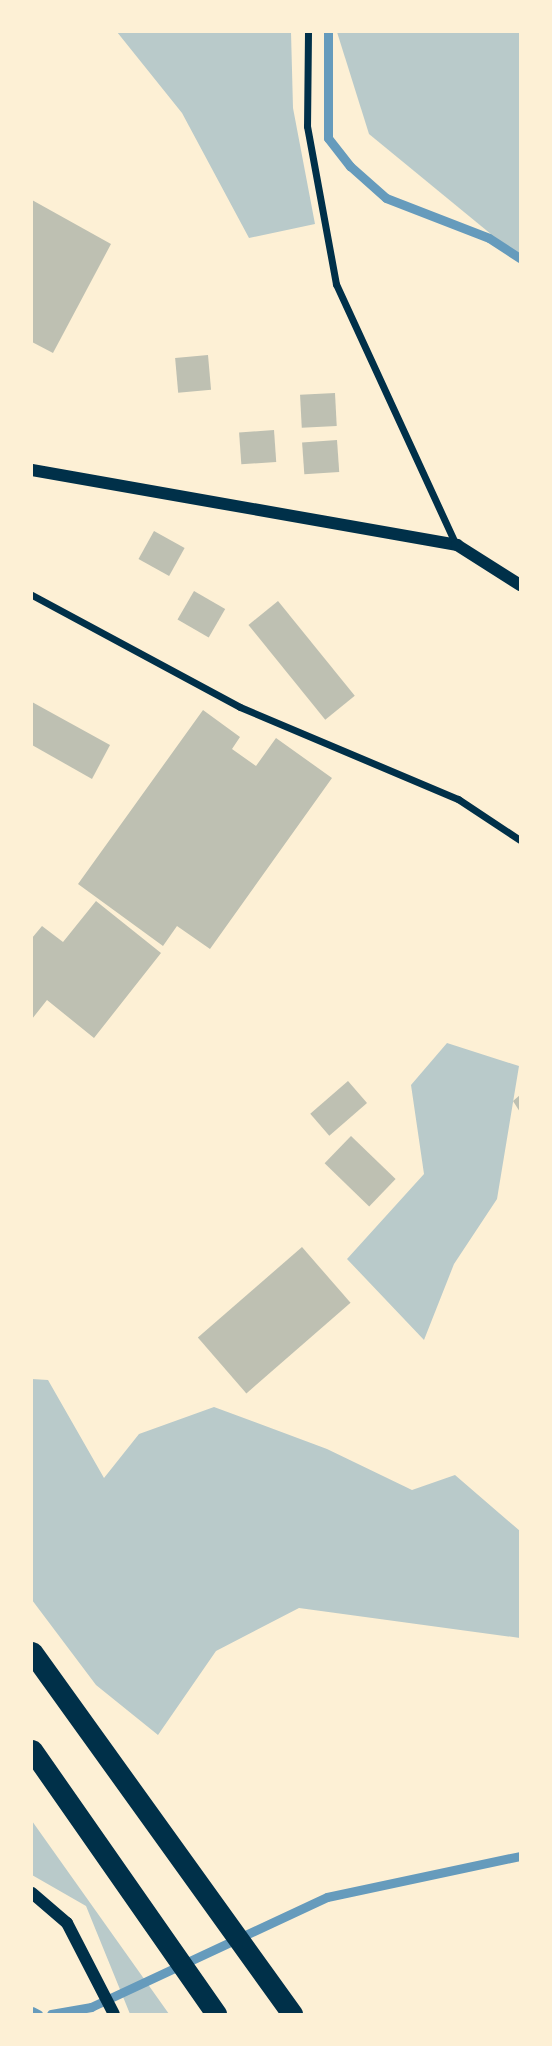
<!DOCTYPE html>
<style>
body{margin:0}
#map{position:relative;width:552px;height:2046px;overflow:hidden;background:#fdf0d5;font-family:"DejaVu Sans",sans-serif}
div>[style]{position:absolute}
.green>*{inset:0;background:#b9caca}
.stream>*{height:9px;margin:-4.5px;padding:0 4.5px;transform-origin:4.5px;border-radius:4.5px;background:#669bbc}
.building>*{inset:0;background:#bec0b2;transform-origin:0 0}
.minor>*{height:7px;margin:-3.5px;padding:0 3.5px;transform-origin:3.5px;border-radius:3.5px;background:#003049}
.tertiary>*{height:12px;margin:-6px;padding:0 6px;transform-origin:6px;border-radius:6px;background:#003049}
.motorway>*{height:21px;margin:-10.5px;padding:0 10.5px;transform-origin:10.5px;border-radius:10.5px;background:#003049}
span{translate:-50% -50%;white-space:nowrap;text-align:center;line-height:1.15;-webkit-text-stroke:7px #fdf0d5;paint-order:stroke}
.frame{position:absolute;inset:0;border:33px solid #fdf0d5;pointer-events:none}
</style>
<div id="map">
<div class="green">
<div style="clip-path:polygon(117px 32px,291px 32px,293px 108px,315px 224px,249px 238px,182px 113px)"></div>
<div style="clip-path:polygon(337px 32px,520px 32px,520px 258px,369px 134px)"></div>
<div style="clip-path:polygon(447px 1043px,519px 1066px,497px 1199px,454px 1264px,424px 1340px,347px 1259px,424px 1174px,411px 1085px)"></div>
<div style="clip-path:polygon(32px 1379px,48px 1380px,104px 1478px,139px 1434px,214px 1407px,327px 1449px,412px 1490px,455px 1475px,520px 1531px,520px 1638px,299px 1608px,216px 1651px,158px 1735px,96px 1685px,32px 1600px)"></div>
<div style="clip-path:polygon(32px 1821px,169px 2014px,130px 2014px,86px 1906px,32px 1875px)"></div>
</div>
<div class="stream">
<div style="left:328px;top:32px;width:106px;rotate:90deg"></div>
<div style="left:328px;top:138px;width:36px;rotate:52deg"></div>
<div style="left:350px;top:166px;width:48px;rotate:41.6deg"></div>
<div style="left:386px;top:198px;width:110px;rotate:21.2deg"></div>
<div style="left:489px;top:238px;width:37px;rotate:33deg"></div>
<div style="left:32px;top:2011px;width:7px;rotate:27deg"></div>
<div style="left:51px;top:2014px;width:41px;rotate:-9.9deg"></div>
<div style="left:91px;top:2007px;width:260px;rotate:-25deg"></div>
<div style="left:327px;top:1897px;width:197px;rotate:-12deg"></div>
</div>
<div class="building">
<div style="clip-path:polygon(32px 200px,111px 244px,53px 353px,32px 342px)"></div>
<div style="left:208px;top:355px;width:35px;height:33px;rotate:85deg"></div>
<div style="left:335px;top:393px;width:33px;height:35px;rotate:87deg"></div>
<div style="left:274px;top:430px;width:32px;height:35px;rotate:86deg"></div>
<div style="left:337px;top:440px;width:32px;height:35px;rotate:86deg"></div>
<div style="left:154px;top:531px;width:35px;height:32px;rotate:29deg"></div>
<div style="left:194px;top:591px;width:36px;height:33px;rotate:30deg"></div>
<div style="left:278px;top:601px;width:122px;height:38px;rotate:51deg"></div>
<div style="clip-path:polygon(32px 702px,110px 745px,92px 779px,32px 745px)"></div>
<div style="clip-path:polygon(203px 710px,240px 737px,232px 749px,256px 766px,276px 738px,332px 778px,210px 949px,177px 926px,163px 946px,78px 884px)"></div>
<div style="clip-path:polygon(96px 901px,161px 953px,94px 1038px,47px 1000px,32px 1019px,32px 938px,42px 926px,63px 942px)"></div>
<div style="left:348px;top:1081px;width:29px;height:50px;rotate:49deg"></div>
<div style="clip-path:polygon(520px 1095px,520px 1112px,513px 1101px)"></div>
<div style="left:351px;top:1136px;width:62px;height:38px;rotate:44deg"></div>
<div style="left:302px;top:1247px;width:74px;height:138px;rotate:49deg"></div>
</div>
<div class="minor">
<div style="left:308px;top:32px;width:94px;rotate:90.6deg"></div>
<div style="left:307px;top:126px;width:161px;rotate:79.6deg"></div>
<div style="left:336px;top:284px;width:287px;rotate:65.3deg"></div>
<div style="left:32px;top:595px;width:236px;rotate:28.3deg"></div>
<div style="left:240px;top:707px;width:237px;rotate:22.9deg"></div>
<div style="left:458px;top:799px;width:74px;rotate:33.5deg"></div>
</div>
<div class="tertiary">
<div style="left:32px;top:470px;width:432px;rotate:10deg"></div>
<div style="left:457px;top:545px;width:75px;rotate:32.4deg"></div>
<div style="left:32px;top:1893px;width:46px;rotate:40.6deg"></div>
<div style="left:67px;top:1923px;width:102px;rotate:62.7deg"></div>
</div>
<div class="motorway">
<div style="left:32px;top:1652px;width:446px;rotate:54.3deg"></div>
<div style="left:32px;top:1750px;width:322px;rotate:55.1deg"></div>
</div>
<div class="frame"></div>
</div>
